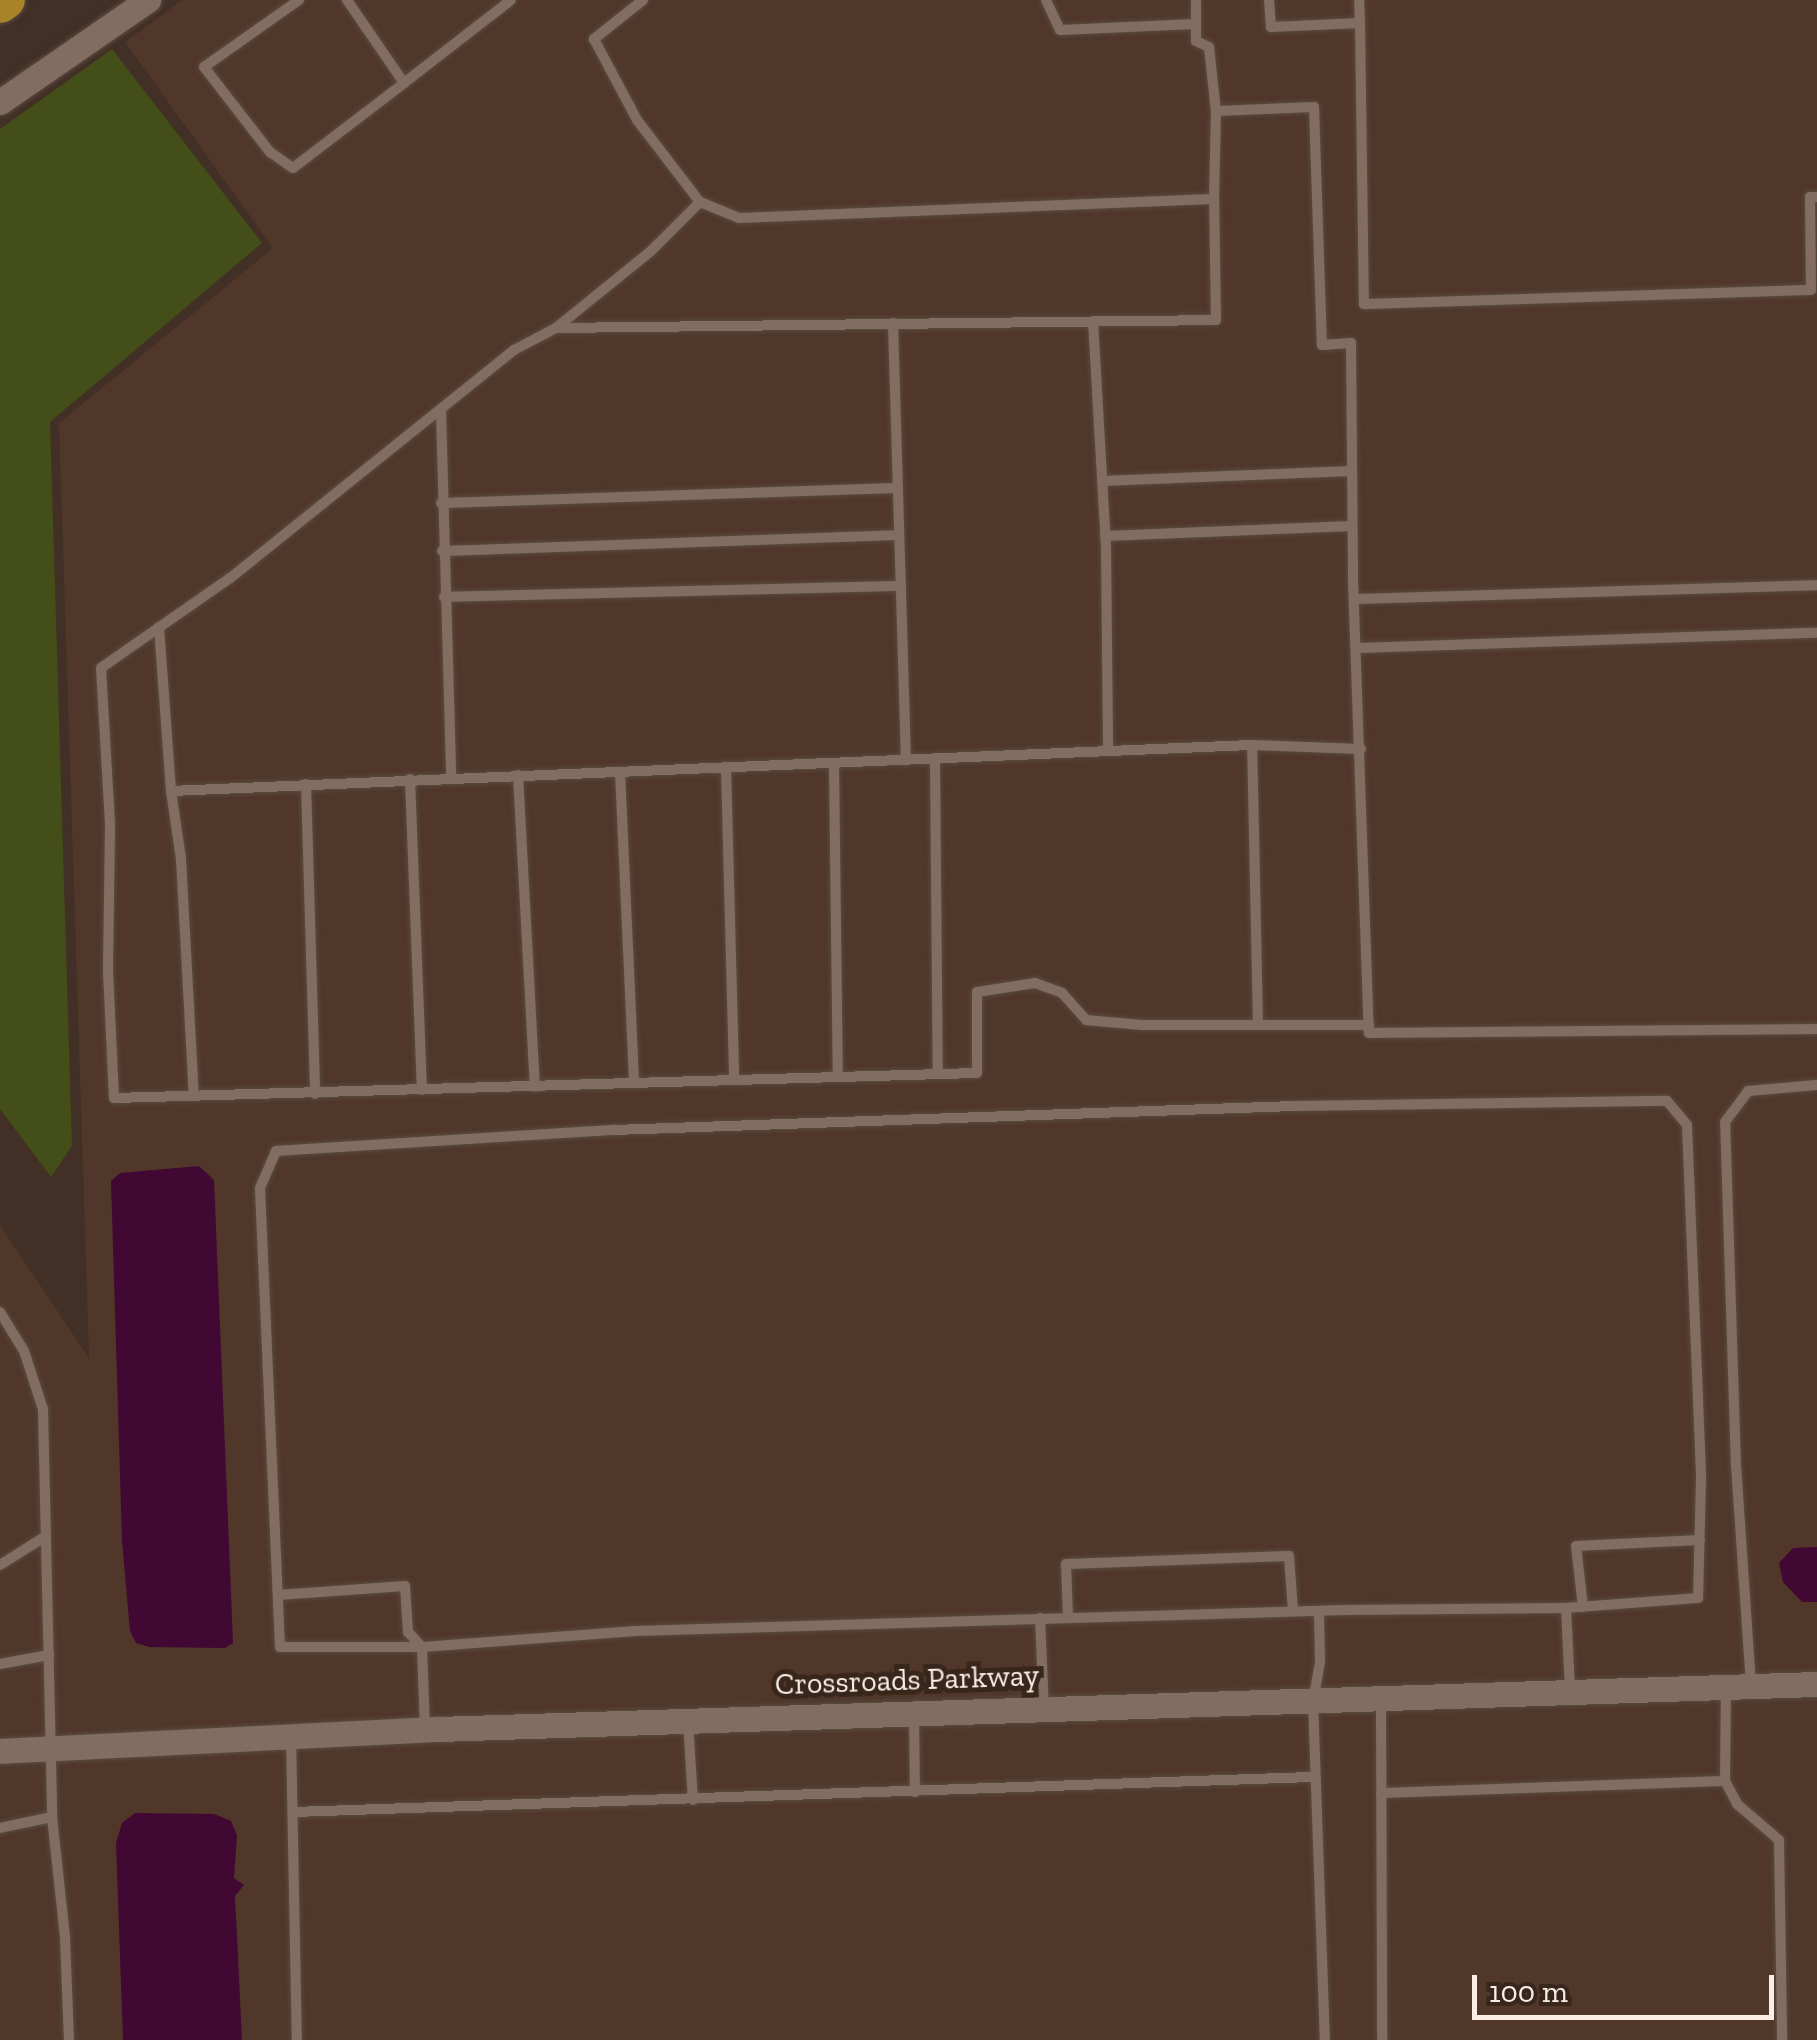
<!DOCTYPE html>
<style>
body{margin:0}
#map{position:relative;width:1817px;height:2040px;overflow:hidden;background:#422f25;font-family:"Zilla Slab",serif}
div>[style]{position:absolute}
.built>*{inset:0;background:#503729}
.green>*{inset:0;background:#434e19}
.water>*{inset:0;background:#410833}
.roads{filter:drop-shadow(0 0 2px #5a4b41) drop-shadow(0 0 2px #5a4b41)}
.service>*{height:10px;margin:-5px;padding:0 5px;transform-origin:5px;border-radius:5px;background:#836d61}
.tertiary>*{height:25px;margin:-12.5px;padding:0 12.5px;transform-origin:12.5px;border-radius:12.5px;background:#836d61}
.motorway>*{height:38px;margin:-19px;padding:0 19px;transform-origin:19px;border-radius:19px;background:#a88328}
span{translate:-50% -50%;white-space:nowrap;text-align:center;line-height:1.15;-webkit-text-stroke:10px #38261b;paint-order:stroke}
.street-label{font-size:30px;color:#faeee7}
.scale{position:absolute;left:1472px;top:1975px;width:302px;height:45px;box-sizing:border-box;border:5px solid #faeee7;border-top:0;padding-left:12px;font-size:30px;line-height:35px;white-space:nowrap;color:#faeee7;-webkit-text-stroke:8px #38261b;paint-order:stroke}
</style>
<div id="map">
<div class="built">
<div style="clip-path:polygon(182px 0,1817px 0,1817px 2040px,0 2040px,0 1225px,89px 1358px,59px 423px,273px 248px,125px 42px)"></div>
</div>
<div class="green">
<div style="clip-path:polygon(112px 49px,262px 243px,50px 422px,72px 1146px,51px 1177px,0 1109px,0 129px)"></div>
</div>
<div class="water">
<div style="clip-path:polygon(199px 1166px,214px 1180px,233px 1643px,225px 1648px,149px 1647px,136px 1643px,130px 1631px,122px 1540px,111px 1181px,120px 1173px)"></div>
<div style="clip-path:polygon(1817px 1547px,1817px 1602px,1802px 1602px,1783px 1582px,1779px 1563px,1793px 1548px)"></div>
<div style="clip-path:polygon(135px 1813px,214px 1814px,231px 1821px,237px 1835px,234px 1878px,244px 1885px,235px 1896px,242px 2040px,123px 2040px,116px 1843px,122px 1823px)"></div>
</div>
<div class="roads">
<div class="service">
<div style="left:299px;top:0;width:116px;rotate:144.8deg"></div>
<div style="left:204px;top:67px;width:108px;rotate:52.2deg"></div>
<div style="left:270px;top:152px;width:28px;rotate:35deg"></div>
<div style="left:293px;top:168px;width:140px;rotate:-37.4deg"></div>
<div style="left:347px;top:0;width:101px;rotate:55.5deg"></div>
<div style="left:404px;top:83px;width:135px;rotate:-37.8deg"></div>
<div style="left:643px;top:0;width:63px;rotate:141.5deg"></div>
<div style="left:594px;top:39px;width:92px;rotate:62deg"></div>
<div style="left:637px;top:120px;width:103px;rotate:52.5deg"></div>
<div style="left:700px;top:202px;width:42px;rotate:22.3deg"></div>
<div style="left:739px;top:218px;width:475px;rotate:-2.3deg"></div>
<div style="left:1214px;top:199px;width:88px;rotate:-88.7deg"></div>
<div style="left:1046px;top:0;width:33px;rotate:65deg"></div>
<div style="left:1060px;top:30px;width:136px;rotate:-2.5deg"></div>
<div style="left:1196px;top:0;width:41px;rotate:90deg"></div>
<div style="left:1196px;top:41px;width:14px;rotate:25deg"></div>
<div style="left:1209px;top:47px;width:64px;rotate:83.8deg"></div>
<div style="left:1216px;top:111px;width:98px;rotate:-2.3deg"></div>
<div style="left:1314px;top:107px;width:238px;rotate:88.1deg"></div>
<div style="left:1322px;top:345px;width:29px;rotate:-4deg"></div>
<div style="left:1351px;top:343px;width:237px;rotate:89.5deg"></div>
<div style="left:1353px;top:580px;width:453px;rotate:88deg"></div>
<div style="left:1369px;top:1033px;width:448px;rotate:-0.5deg"></div>
<div style="left:1269px;top:0;width:27px;rotate:86deg"></div>
<div style="left:1271px;top:27px;width:89px;rotate:-2.6deg"></div>
<div style="left:1360px;top:23px;width:23px;rotate:-92deg"></div>
<div style="left:1360px;top:23px;width:281px;rotate:89.2deg"></div>
<div style="left:1364px;top:304px;width:447px;rotate:-1.8deg"></div>
<div style="left:1811px;top:290px;width:93px;rotate:-90.6deg"></div>
<div style="left:1810px;top:197px;width:7px"></div>
<div style="left:700px;top:202px;width:69px;rotate:135deg"></div>
<div style="left:651px;top:251px;width:122px;rotate:141deg"></div>
<div style="left:556px;top:328px;width:660px;rotate:-0.69deg"></div>
<div style="left:1216px;top:320px;width:121px;rotate:-90.9deg"></div>
<div style="left:1093px;top:321px;width:226px;rotate:86.7deg"></div>
<div style="left:1106px;top:547px;width:204px;rotate:89.4deg"></div>
<div style="left:893px;top:323px;width:437px;rotate:88.3deg"></div>
<div style="left:556px;top:328px;width:47px;rotate:152.4deg"></div>
<div style="left:514px;top:350px;width:364px;rotate:141.2deg"></div>
<div style="left:230px;top:578px;width:157px;rotate:145.1deg"></div>
<div style="left:101px;top:668px;width:158px;rotate:86.7deg"></div>
<div style="left:110px;top:826px;width:145px;rotate:90.8deg"></div>
<div style="left:108px;top:971px;width:127px;rotate:87.3deg"></div>
<div style="left:114px;top:1098px;width:863px;rotate:-1.66deg"></div>
<div style="left:977px;top:1073px;width:81px;rotate:-90deg"></div>
<div style="left:977px;top:992px;width:59px;rotate:-8.8deg"></div>
<div style="left:1035px;top:983px;width:29px;rotate:20deg"></div>
<div style="left:1062px;top:993px;width:36px;rotate:48deg"></div>
<div style="left:1086px;top:1020px;width:56px;rotate:5.1deg"></div>
<div style="left:1142px;top:1025px;width:227px"></div>
<div style="left:441px;top:411px;width:366px;rotate:88.4deg"></div>
<div style="left:1102px;top:481px;width:250px;rotate:-2.3deg"></div>
<div style="left:441px;top:503px;width:457px;rotate:-1.9deg"></div>
<div style="left:1105px;top:536px;width:247px;rotate:-2.3deg"></div>
<div style="left:442px;top:551px;width:457px;rotate:-2deg"></div>
<div style="left:444px;top:597px;width:457px;rotate:-1.4deg"></div>
<div style="left:1354px;top:599px;width:463px;rotate:-1.7deg"></div>
<div style="left:159px;top:627px;width:164px;rotate:85.8deg"></div>
<div style="left:171px;top:791px;width:1082px;rotate:-2.44deg"></div>
<div style="left:1356px;top:648px;width:461px;rotate:-1.9deg"></div>
<div style="left:935px;top:758px;width:316px;rotate:89.5deg"></div>
<div style="left:834px;top:763px;width:313px;rotate:89.3deg"></div>
<div style="left:726px;top:767px;width:313px;rotate:88.5deg"></div>
<div style="left:620px;top:772px;width:311px;rotate:87.4deg"></div>
<div style="left:518px;top:775px;width:312px;rotate:86.9deg"></div>
<div style="left:410px;top:779px;width:311px;rotate:87.8deg"></div>
<div style="left:306px;top:784px;width:310px;rotate:88.3deg"></div>
<div style="left:171px;top:791px;width:69px;rotate:81.6deg"></div>
<div style="left:181px;top:859px;width:237px;rotate:86.9deg"></div>
<div style="left:1258px;top:1025px;width:280px;rotate:-91.2deg"></div>
<div style="left:1252px;top:745px;width:109px;rotate:2.1deg"></div>
<div style="left:0;top:1312px;width:46px;rotate:58.4deg"></div>
<div style="left:24px;top:1351px;width:61px;rotate:71.9deg"></div>
<div style="left:43px;top:1409px;width:408px;rotate:88.7deg"></div>
<div style="left:52px;top:1817px;width:53px;rotate:168.1deg"></div>
<div style="left:0;top:1565px;width:54px;rotate:-32.2deg"></div>
<div style="left:278px;top:1595px;width:127px;rotate:-4.1deg"></div>
<div style="left:405px;top:1586px;width:46px;rotate:86.3deg"></div>
<div style="left:408px;top:1632px;width:21px;rotate:47deg"></div>
<div style="left:422px;top:1647px;width:214px;rotate:-4.3deg"></div>
<div style="left:635px;top:1631px;width:710px;rotate:-1.69deg"></div>
<div style="left:1345px;top:1610px;width:221px;rotate:-0.5deg"></div>
<div style="left:1583px;top:1607px;width:61px;rotate:-96.5deg"></div>
<div style="left:1576px;top:1546px;width:124px;rotate:-2.8deg"></div>
<div style="left:1319px;top:1613px;width:49px;rotate:88.8deg"></div>
<div style="left:1320px;top:1662px;width:39px;rotate:100deg"></div>
<div style="left:1313px;top:1700px;width:340px;rotate:88deg"></div>
<div style="left:1068px;top:1617px;width:53px;rotate:-92.2deg"></div>
<div style="left:1066px;top:1564px;width:223px;rotate:-2.1deg"></div>
<div style="left:1289px;top:1556px;width:55px;rotate:85.8deg"></div>
<div style="left:1040px;top:1618px;width:90px;rotate:87.5deg"></div>
<div style="left:0;top:1664px;width:50px;rotate:-10.4deg"></div>
<div style="left:1751px;top:1685px;width:219px;rotate:-93.9deg"></div>
<div style="left:1736px;top:1467px;width:345px;rotate:-91.8deg"></div>
<div style="left:1725px;top:1122px;width:39px;rotate:-53deg"></div>
<div style="left:1748px;top:1091px;width:69px;rotate:-5deg"></div>
<div style="left:1381px;top:1701px;width:339px;rotate:89.8deg"></div>
<div style="left:914px;top:1714px;width:78px;rotate:89.3deg"></div>
<div style="left:688px;top:1721px;width:79px;rotate:86.4deg"></div>
<div style="left:425px;top:1729px;width:82px;rotate:-92.1deg"></div>
<div style="left:422px;top:1647px;width:142px;rotate:180deg"></div>
<div style="left:280px;top:1647px;width:459px;rotate:-92.5deg"></div>
<div style="left:260px;top:1188px;width:40px;rotate:-66.6deg"></div>
<div style="left:276px;top:1151px;width:339px;rotate:-3.6deg"></div>
<div style="left:614px;top:1130px;width:682px;rotate:-2.02deg"></div>
<div style="left:1296px;top:1106px;width:371px;rotate:-0.8deg"></div>
<div style="left:1667px;top:1101px;width:31px;rotate:50deg"></div>
<div style="left:1687px;top:1125px;width:353px;rotate:87.7deg"></div>
<div style="left:1701px;top:1478px;width:120px;rotate:91.4deg"></div>
<div style="left:1698px;top:1598px;width:132px;rotate:175.7deg"></div>
<div style="left:1566px;top:1608px;width:82px;rotate:87.2deg"></div>
<div style="left:291px;top:1736px;width:304px;rotate:88.9deg"></div>
<div style="left:1725px;top:1781px;width:26px;rotate:62deg"></div>
<div style="left:1737px;top:1804px;width:55px;rotate:40.6deg"></div>
<div style="left:1779px;top:1840px;width:200px;rotate:89.1deg"></div>
<div style="left:1381px;top:1793px;width:344px;rotate:-2deg"></div>
<div style="left:1725px;top:1781px;width:94px;rotate:-89.4deg"></div>
<div style="left:294px;top:1812px;width:1021px;rotate:-1.97deg"></div>
<div style="left:52px;top:1817px;width:121px;rotate:83.8deg"></div>
<div style="left:65px;top:1937px;width:103px;rotate:87.8deg"></div>
</div>
<div class="tertiary">
<div style="left:0;top:102px;width:180px;rotate:-34.6deg"></div>
<div style="left:0;top:1751px;width:439px;rotate:-2.9deg"></div>
<div style="left:438px;top:1729px;width:1380px;rotate:-1.87deg"></div>
</div>
<div class="motorway">
<div style="left:0;top:4px;width:7px;rotate:-34deg"></div>
</div>
</div>
<div class="street-label">
<span style="left:907px;top:1680px;rotate:-2deg">Crossroads Parkway</span>
</div>
<div class="scale">100 m</div>
</div>
